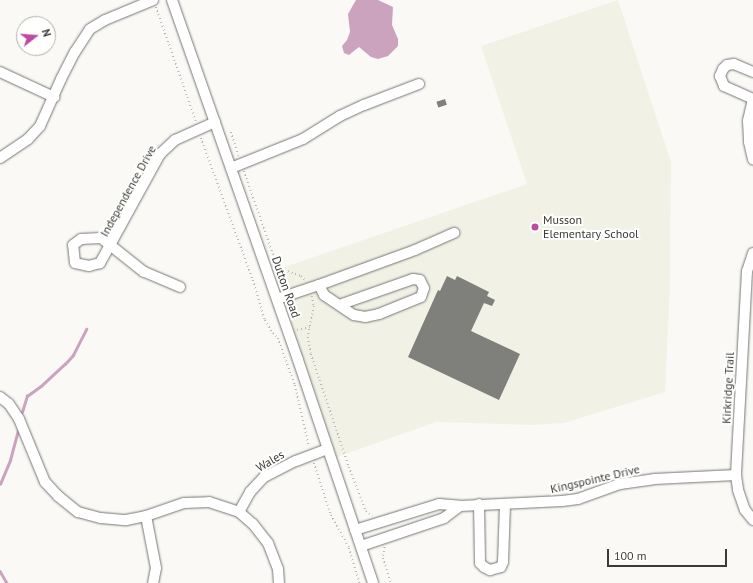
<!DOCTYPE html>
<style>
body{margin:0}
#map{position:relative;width:753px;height:583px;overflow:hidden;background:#faf9f6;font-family:"PT Sans",sans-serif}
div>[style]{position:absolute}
.built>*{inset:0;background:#f2f1e6}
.water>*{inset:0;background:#cca3bf}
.stream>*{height:2.5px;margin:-1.25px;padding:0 1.25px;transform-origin:1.25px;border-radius:1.25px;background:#cca3bf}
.building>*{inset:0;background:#7f7f7c;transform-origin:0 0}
.path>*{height:1.5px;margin-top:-0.75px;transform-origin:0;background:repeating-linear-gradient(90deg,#b9b9b6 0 1px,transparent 0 4px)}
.roads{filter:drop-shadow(0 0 1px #757572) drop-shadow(0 0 1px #757572)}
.minor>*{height:10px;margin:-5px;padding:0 5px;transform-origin:5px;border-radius:5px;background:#fff}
.dots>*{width:11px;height:11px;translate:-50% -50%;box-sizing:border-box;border:2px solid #fffffe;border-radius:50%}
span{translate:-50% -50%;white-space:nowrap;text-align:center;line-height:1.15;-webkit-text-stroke:4px #fffffe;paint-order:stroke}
.street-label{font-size:12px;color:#3a3a39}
.poi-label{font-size:12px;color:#3a3a39}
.left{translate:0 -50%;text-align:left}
.north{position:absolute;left:16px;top:16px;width:40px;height:40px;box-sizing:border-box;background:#fffffe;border:1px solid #b0b0af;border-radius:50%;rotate:73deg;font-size:11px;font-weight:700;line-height:16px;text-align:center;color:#3a3a39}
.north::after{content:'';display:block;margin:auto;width:14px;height:18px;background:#be4aa2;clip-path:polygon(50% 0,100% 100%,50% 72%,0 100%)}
.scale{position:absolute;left:607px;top:549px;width:120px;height:18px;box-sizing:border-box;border:2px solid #3a3a39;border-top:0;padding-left:5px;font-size:12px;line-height:14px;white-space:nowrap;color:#3a3a39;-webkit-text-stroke:3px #fffffe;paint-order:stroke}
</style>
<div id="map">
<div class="built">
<div style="clip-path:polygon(618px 0,671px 162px,670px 285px,665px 392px,564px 423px,533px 425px,436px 422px,337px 457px,273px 271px,527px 184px,481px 46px)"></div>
</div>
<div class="water">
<div style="clip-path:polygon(356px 0,378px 0,393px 7px,392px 25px,398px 39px,398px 46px,388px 56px,378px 59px,371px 57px,359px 47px,349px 55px,344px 53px,342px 46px,347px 40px,350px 32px,348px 14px)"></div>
</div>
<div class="stream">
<div style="left:22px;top:412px;width:17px;rotate:-73deg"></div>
<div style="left:27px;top:396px;width:17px;rotate:-36deg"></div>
<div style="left:41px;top:386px;width:33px;rotate:-43deg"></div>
<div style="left:65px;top:364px;width:12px;rotate:-48deg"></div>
<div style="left:73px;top:355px;width:29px;rotate:-63deg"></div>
<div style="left:0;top:484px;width:26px;rotate:-67deg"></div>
<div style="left:10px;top:460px;width:30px;rotate:-75deg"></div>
<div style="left:0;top:571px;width:14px;rotate:60deg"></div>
</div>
<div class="building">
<div style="left:445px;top:99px;width:6px;height:9px;rotate:72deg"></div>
<div style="clip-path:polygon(447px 276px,455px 280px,457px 276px,489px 292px,487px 296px,495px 300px,492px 306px,484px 303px,471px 331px,520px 354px,499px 400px,408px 357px,438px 290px,440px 291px)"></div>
</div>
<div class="path">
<div style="left:156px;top:7px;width:121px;rotate:70.7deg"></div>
<div style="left:231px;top:132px;width:25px;rotate:72deg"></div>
<div style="left:201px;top:138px;width:151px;rotate:69.9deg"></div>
<div style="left:253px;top:280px;width:42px;rotate:73.3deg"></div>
<div style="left:265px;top:320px;width:15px;rotate:58deg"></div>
<div style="left:273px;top:333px;width:7px;rotate:45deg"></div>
<div style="left:278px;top:338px;width:50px;rotate:70.1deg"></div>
<div style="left:295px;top:385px;width:63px;rotate:77.1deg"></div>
<div style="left:244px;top:171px;width:88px;rotate:70.7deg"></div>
<div style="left:273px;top:254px;width:19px;rotate:55deg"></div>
<div style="left:284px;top:270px;width:18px;rotate:19deg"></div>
<div style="left:301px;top:276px;width:7px;rotate:45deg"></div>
<div style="left:312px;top:296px;width:10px;rotate:79deg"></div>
<div style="left:314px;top:306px;width:32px;rotate:101deg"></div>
<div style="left:308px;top:337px;width:17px;rotate:80deg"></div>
<div style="left:311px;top:354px;width:119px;rotate:71.4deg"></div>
<div style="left:349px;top:467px;width:47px;rotate:68.9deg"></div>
<div style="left:366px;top:511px;width:8px;rotate:40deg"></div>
<div style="left:297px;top:330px;width:13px;rotate:-13deg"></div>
<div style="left:314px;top:463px;width:55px;rotate:71.9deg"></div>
<div style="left:331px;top:515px;width:38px;rotate:61deg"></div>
<div style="left:349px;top:548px;width:37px;rotate:73deg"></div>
<div style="left:385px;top:547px;width:11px;rotate:100deg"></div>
<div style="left:383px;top:558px;width:26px;rotate:72deg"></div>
</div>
<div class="roads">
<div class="minor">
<div style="left:172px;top:0;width:381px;rotate:70.7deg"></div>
<div style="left:298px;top:360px;width:235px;rotate:71.4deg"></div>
<div style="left:0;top:72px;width:60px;rotate:24.8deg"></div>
<div style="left:753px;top:72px;width:21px;rotate:-157deg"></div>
<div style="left:734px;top:64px;width:7px;rotate:172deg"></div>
<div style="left:727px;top:65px;width:6px;rotate:135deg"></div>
<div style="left:723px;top:69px;width:8px;rotate:113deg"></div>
<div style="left:720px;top:76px;width:11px;rotate:68deg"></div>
<div style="left:724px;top:86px;width:32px;rotate:24deg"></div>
<div style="left:753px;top:99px;width:23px;rotate:103deg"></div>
<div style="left:748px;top:121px;width:21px;rotate:87deg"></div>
<div style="left:749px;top:142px;width:18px;rotate:77deg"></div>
<div style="left:0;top:158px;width:34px;rotate:-34deg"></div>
<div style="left:28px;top:139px;width:18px;rotate:-47deg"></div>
<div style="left:40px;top:126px;width:51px;rotate:-65.9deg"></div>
<div style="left:61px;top:79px;width:30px;rotate:-63deg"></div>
<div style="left:75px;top:52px;width:27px;rotate:-57deg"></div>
<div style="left:90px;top:29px;width:17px;rotate:-31deg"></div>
<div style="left:105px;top:20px;width:52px;rotate:-22.6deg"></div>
<div style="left:231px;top:168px;width:78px;rotate:-21.9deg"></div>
<div style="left:303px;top:139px;width:44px;rotate:-31.9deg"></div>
<div style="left:340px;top:116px;width:26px;rotate:-25deg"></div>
<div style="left:364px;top:105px;width:59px;rotate:-20.9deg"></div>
<div style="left:101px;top:238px;width:11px;rotate:38deg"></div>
<div style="left:110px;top:245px;width:21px;rotate:119deg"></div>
<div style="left:100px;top:263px;width:11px;rotate:165deg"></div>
<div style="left:89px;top:266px;width:14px;rotate:-168deg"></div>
<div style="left:75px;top:263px;width:18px;rotate:-96deg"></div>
<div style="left:73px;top:245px;width:10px;rotate:-37deg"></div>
<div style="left:81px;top:239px;width:20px;rotate:-3deg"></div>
<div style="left:753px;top:253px;width:19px;rotate:108deg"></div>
<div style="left:747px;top:271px;width:204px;rotate:93.1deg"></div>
<div style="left:736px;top:475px;width:15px;rotate:82deg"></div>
<div style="left:738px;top:490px;width:21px;rotate:71deg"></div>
<div style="left:745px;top:510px;width:13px;rotate:51deg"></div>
<div style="left:319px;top:285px;width:102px;rotate:-20deg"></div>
<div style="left:415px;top:250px;width:43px;rotate:-23.6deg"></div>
<div style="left:180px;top:287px;width:39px;rotate:-157deg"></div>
<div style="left:144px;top:272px;width:43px;rotate:-141.5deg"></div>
<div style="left:110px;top:245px;width:104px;rotate:-61.2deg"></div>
<div style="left:160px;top:154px;width:21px;rotate:-43deg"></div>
<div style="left:175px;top:140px;width:44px;rotate:-24.2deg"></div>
<div style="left:277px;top:299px;width:44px;rotate:-18.4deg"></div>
<div style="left:319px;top:285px;width:11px;rotate:63deg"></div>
<div style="left:324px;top:295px;width:36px;rotate:34deg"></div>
<div style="left:354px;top:315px;width:11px;rotate:10deg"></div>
<div style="left:365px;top:317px;width:14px;rotate:-12deg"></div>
<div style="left:379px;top:314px;width:45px;rotate:-22deg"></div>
<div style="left:421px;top:297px;width:9px;rotate:-72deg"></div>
<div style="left:424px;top:288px;width:9px;rotate:-117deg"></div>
<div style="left:420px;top:280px;width:7px;rotate:-172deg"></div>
<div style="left:413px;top:279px;width:78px;rotate:160.6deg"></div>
<div style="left:0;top:397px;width:11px;rotate:38deg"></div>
<div style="left:9px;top:404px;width:18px;rotate:56deg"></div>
<div style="left:19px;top:419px;width:68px;rotate:67.6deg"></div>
<div style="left:45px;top:482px;width:19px;rotate:47deg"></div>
<div style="left:58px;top:496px;width:26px;rotate:39deg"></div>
<div style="left:78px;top:512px;width:24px;rotate:15deg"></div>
<div style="left:101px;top:518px;width:25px;rotate:5deg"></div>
<div style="left:126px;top:520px;width:20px;rotate:-11deg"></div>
<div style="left:146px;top:516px;width:40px;rotate:-18.9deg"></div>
<div style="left:184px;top:503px;width:25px;rotate:-2deg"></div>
<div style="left:209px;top:502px;width:32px;rotate:18deg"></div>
<div style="left:239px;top:512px;width:18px;rotate:41deg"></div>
<div style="left:253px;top:524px;width:24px;rotate:52deg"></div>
<div style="left:268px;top:543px;width:28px;rotate:69deg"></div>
<div style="left:278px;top:569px;width:14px;rotate:86deg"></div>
<div style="left:479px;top:504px;width:59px;rotate:89deg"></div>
<div style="left:480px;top:563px;width:6px;rotate:45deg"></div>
<div style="left:484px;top:567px;width:7px;rotate:27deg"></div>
<div style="left:490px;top:570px;width:11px;rotate:-15deg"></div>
<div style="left:501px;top:567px;width:5px;rotate:-68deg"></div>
<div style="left:503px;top:562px;width:58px;rotate:-88deg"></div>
<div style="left:239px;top:512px;width:23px;rotate:-61deg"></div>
<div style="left:250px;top:492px;width:21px;rotate:-47deg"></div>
<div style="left:264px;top:477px;width:36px;rotate:-27deg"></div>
<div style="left:296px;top:461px;width:34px;rotate:-21deg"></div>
<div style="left:146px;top:516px;width:53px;rotate:79.1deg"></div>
<div style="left:156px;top:568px;width:15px;rotate:101deg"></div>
<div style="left:355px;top:530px;width:88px;rotate:-17.2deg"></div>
<div style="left:439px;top:504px;width:21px;rotate:5deg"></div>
<div style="left:460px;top:506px;width:102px;rotate:-2.8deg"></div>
<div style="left:562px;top:501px;width:16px;rotate:-7deg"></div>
<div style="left:578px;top:499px;width:45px;rotate:-19.7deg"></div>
<div style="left:620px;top:484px;width:34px;rotate:-8deg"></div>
<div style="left:654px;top:479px;width:82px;rotate:-2.8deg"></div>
<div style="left:361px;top:546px;width:88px;rotate:-18.6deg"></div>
<div style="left:444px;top:518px;width:20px;rotate:-37deg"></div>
</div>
</div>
<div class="dots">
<div style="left:535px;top:227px;background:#be4aa2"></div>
</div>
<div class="street-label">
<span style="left:128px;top:191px;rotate:-61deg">Independence Drive</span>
<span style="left:286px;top:287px;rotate:71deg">Dutton Road</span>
<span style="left:728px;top:388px;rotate:-87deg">Kirkridge Trail</span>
<span style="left:270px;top:461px;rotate:-31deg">Wales</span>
<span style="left:595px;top:479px;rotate:-13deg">Kingspointe Drive</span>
</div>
<div class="poi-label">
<span class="left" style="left:543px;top:227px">Musson<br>Elementary School</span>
</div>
<div class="north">N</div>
<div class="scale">100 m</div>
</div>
